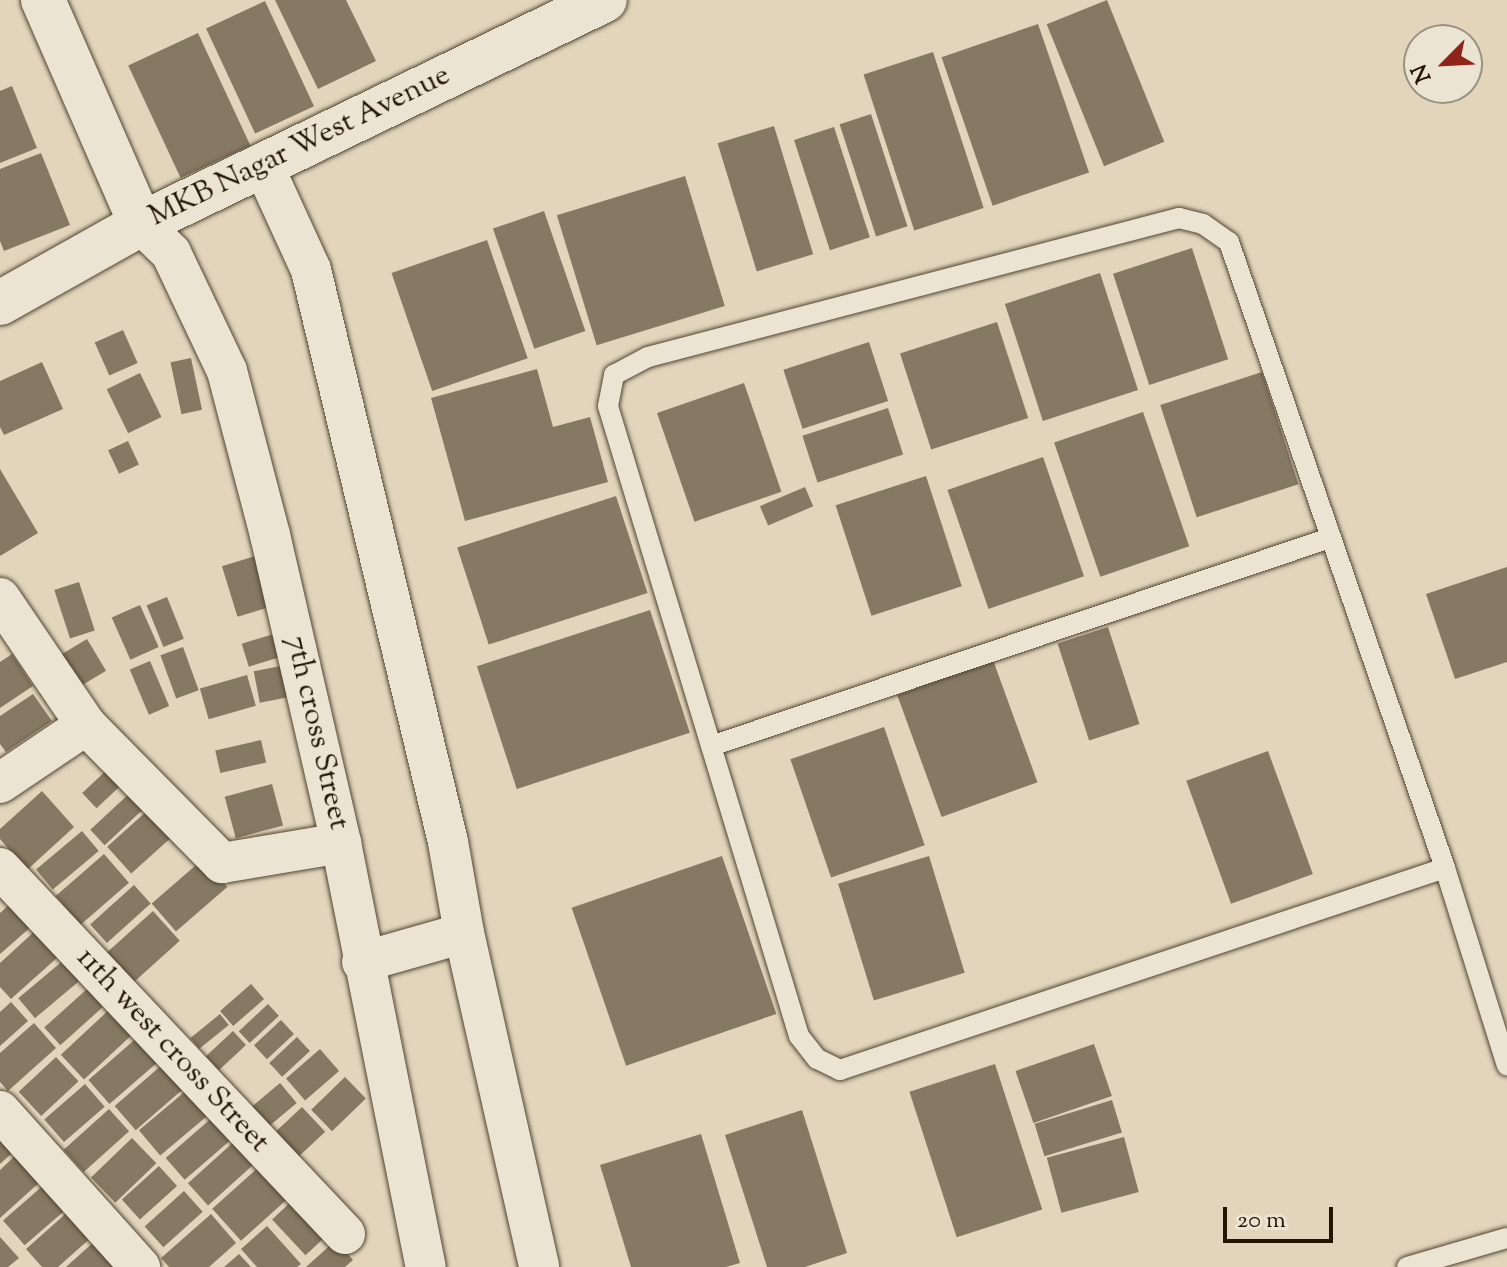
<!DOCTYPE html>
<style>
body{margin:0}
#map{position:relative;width:1507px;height:1267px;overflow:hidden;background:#e2d5bc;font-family:"Sorts Mill Goudy",serif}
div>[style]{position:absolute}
.building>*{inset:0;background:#867963;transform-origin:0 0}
.roads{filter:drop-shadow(0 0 2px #524531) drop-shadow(0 0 2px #524531)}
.lane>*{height:20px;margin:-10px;padding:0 10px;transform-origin:10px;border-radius:10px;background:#ece4d3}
.street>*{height:40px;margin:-20px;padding:0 20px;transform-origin:20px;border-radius:20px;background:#ece4d3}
.secondary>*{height:44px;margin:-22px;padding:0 22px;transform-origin:22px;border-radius:22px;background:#ece4d3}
span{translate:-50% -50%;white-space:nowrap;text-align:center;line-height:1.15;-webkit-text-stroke:7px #ece4d3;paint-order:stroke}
.street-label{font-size:30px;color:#221503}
.north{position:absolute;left:1403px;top:24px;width:80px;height:80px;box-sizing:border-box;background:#ece4d3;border:2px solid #9b9180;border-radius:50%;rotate:246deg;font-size:22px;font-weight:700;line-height:32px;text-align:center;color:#221503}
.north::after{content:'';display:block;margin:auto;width:28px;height:36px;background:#8f2418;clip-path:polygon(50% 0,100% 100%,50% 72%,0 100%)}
.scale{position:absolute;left:1223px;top:1207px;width:110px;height:36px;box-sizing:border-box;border:4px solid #221503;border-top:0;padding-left:10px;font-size:24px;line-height:28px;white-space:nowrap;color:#221503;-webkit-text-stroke:6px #ece4d3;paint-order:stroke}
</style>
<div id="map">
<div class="building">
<div style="clip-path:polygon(275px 0,346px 0,376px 61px,318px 89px)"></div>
<div style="left:1107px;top:0;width:153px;height:65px;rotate:68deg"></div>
<div style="left:265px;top:1px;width:116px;height:65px;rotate:65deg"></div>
<div style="left:1038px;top:24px;width:157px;height:102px;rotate:71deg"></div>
<div style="left:198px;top:33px;width:124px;height:77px;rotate:65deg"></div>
<div style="left:933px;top:52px;width:164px;height:73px;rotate:72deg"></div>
<div style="clip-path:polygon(12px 86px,37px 148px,0 163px,0 91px)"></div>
<div style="left:871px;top:114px;width:118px;height:33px;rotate:72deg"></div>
<div style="left:774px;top:126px;width:134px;height:59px;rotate:73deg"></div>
<div style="left:834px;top:127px;width:116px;height:42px;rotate:72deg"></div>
<div style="clip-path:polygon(41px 153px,70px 225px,4px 251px,0 241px,0 169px)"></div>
<div style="left:685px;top:176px;width:136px;height:134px;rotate:73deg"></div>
<div style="left:544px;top:211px;width:127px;height:54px;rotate:71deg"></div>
<div style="left:487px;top:240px;width:125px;height:101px;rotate:71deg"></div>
<div style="left:1192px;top:248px;width:117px;height:83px;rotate:72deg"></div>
<div style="left:1100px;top:273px;width:123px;height:100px;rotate:72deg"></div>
<div style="left:997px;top:322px;width:101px;height:102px;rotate:72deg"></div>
<div style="left:123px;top:330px;width:36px;height:31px;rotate:66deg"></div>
<div style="left:869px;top:342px;width:62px;height:90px;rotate:72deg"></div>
<div style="left:191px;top:358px;width:53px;height:21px;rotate:78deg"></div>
<div style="clip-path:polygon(42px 362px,63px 409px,4px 435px,0 427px,0 381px)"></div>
<div style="clip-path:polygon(537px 369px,553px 427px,590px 417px,608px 482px,465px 521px,431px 398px)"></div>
<div style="left:1262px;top:372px;width:118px;height:107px;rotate:72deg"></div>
<div style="left:140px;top:373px;width:49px;height:37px;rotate:64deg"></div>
<div style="left:744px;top:383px;width:115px;height:92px;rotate:71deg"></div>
<div style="left:888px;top:408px;width:49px;height:90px;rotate:72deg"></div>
<div style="left:1143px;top:412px;width:142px;height:94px;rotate:71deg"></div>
<div style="left:128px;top:441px;width:26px;height:22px;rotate:65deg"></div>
<div style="left:1043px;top:457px;width:126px;height:101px;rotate:71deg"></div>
<div style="clip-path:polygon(0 469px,38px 533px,0 556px)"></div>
<div style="left:926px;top:476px;width:116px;height:95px;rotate:72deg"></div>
<div style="left:805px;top:487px;width:21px;height:49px;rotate:67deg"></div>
<div style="left:616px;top:496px;width:102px;height:167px;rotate:72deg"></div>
<div style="left:265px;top:553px;width:53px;height:45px;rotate:73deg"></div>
<div style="clip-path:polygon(1507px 567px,1507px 662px,1455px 679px,1426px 594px)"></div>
<div style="left:79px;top:582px;width:51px;height:26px;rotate:72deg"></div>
<div style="left:167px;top:597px;width:45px;height:22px;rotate:68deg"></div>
<div style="left:140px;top:605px;width:46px;height:31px;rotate:66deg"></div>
<div style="left:650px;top:610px;width:129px;height:182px;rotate:72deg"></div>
<div style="left:1108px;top:627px;width:102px;height:53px;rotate:72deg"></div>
<div style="left:280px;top:632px;width:24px;height:40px;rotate:73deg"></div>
<div style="left:87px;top:639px;width:37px;height:32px;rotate:59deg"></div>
<div style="left:183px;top:647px;width:46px;height:24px;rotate:70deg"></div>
<div style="clip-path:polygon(12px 654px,33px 686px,0 708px,0 662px)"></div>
<div style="left:993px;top:660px;width:130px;height:102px;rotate:70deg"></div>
<div style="left:150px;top:661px;width:49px;height:22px;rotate:67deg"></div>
<div style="left:291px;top:664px;width:32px;height:38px;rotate:79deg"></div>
<div style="left:247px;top:675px;width:32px;height:49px;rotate:74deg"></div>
<div style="clip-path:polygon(33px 694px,52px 721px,6px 752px,0 744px,0 716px)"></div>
<div style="left:884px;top:727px;width:125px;height:99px;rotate:71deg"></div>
<div style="left:261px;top:740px;width:23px;height:47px;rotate:77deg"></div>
<div style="left:1268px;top:751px;width:131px;height:87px;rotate:70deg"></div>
<div style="left:110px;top:767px;width:21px;height:38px;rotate:47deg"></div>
<div style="left:272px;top:784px;width:43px;height:49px;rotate:75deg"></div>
<div style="clip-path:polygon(42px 791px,74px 827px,27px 870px,0 839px,0 829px)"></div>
<div style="left:132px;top:791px;width:21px;height:57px;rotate:47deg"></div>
<div style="left:148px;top:810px;width:36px;height:55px;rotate:48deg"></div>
<div style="left:82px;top:831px;width:26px;height:60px;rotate:50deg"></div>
<div style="left:104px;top:854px;width:38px;height:64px;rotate:49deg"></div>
<div style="left:722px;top:856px;width:167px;height:159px;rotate:71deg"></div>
<div style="left:929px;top:856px;width:122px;height:95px;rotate:73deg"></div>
<div style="left:203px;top:859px;width:37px;height:68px;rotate:49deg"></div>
<div style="left:134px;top:885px;width:25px;height:59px;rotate:48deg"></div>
<div style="clip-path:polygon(11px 903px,32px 926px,0 954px,0 913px)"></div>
<div style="left:153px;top:911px;width:40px;height:62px;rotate:48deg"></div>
<div style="clip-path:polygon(36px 930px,59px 956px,11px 999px,0 987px,0 963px)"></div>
<div style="left:65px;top:959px;width:26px;height:61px;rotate:50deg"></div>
<div style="left:97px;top:980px;width:24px;height:71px;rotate:48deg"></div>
<div style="left:251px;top:984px;width:20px;height:41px;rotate:49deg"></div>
<div style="clip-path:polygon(11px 1002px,28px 1021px,0 1046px,0 1012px)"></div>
<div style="left:268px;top:1004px;width:16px;height:40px;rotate:47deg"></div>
<div style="left:112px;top:1007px;width:34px;height:70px;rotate:47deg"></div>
<div style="left:220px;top:1014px;width:14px;height:38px;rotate:51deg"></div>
<div style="left:281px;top:1020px;width:19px;height:37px;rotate:47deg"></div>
<div style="clip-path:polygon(34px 1023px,56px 1048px,8px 1091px,0 1082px,0 1053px)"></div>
<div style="left:233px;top:1031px;width:19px;height:37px;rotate:47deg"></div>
<div style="left:139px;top:1036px;width:32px;height:67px;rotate:49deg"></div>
<div style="left:297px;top:1037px;width:19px;height:38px;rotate:47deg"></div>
<div style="left:1094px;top:1044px;width:55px;height:83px;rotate:71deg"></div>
<div style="left:320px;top:1049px;width:29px;height:45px;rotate:49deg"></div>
<div style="left:56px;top:1057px;width:33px;height:51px;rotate:47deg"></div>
<div style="left:163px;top:1064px;width:32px;height:64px;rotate:49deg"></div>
<div style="left:995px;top:1064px;width:153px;height:90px;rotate:72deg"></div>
<div style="left:345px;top:1077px;width:30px;height:47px;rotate:46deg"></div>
<div style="left:280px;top:1083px;width:26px;height:42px;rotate:50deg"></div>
<div style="left:85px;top:1084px;width:30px;height:54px;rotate:49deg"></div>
<div style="left:188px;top:1089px;width:33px;height:64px;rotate:50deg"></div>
<div style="left:1112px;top:1100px;width:34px;height:81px;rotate:73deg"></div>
<div style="left:302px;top:1107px;width:34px;height:42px;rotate:47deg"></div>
<div style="left:109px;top:1109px;width:30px;height:61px;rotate:48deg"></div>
<div style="clip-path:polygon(802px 1110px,847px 1253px,805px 1267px,767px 1267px,725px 1135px)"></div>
<div style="left:214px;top:1116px;width:29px;height:64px;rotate:49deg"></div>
<div style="clip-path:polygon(701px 1134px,740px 1263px,726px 1267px,631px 1267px,600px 1165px)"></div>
<div style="left:1124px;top:1137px;width:57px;height:80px;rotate:75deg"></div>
<div style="left:132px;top:1138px;width:35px;height:57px;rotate:46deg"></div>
<div style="left:237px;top:1139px;width:30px;height:66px;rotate:48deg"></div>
<div style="clip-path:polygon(0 1140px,12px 1153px,0 1164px)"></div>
<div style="clip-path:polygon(17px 1154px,41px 1181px,0 1218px,0 1170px)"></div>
<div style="left:262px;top:1164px;width:43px;height:67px;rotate:48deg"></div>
<div style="left:159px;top:1166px;width:27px;height:50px;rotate:48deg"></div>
<div style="left:46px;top:1183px;width:33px;height:57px;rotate:49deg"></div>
<div style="left:184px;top:1191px;width:28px;height:53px;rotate:48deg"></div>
<div style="left:294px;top:1199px;width:49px;height:30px;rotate:47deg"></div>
<div style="clip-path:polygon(71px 1209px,94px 1235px,58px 1267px,42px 1267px,26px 1249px)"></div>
<div style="clip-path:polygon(211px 1214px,236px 1243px,209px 1267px,169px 1267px,161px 1258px)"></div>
<div style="clip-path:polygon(267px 1226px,301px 1264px,297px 1267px,257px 1267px,241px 1249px)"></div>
<div style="clip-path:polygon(0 1237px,19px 1258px,8px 1267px,0 1267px)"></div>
<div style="clip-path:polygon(96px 1240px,121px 1267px,66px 1267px)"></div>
<div style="clip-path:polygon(336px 1240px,353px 1260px,345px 1267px,306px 1267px)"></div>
<div style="clip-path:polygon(239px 1254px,251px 1267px,224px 1267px)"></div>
</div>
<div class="roads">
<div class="lane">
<div style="left:711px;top:746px;width:653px;rotate:-18.57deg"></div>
<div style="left:1445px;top:868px;width:638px;rotate:161.54deg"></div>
<div style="left:840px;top:1070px;width:25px;rotate:-154deg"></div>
<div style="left:817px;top:1059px;width:29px;rotate:-128deg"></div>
<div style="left:799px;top:1036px;width:658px;rotate:-106.87deg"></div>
<div style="left:608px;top:406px;width:32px;rotate:-79deg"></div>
<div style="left:614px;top:375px;width:38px;rotate:-28deg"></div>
<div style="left:648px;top:357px;width:549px;rotate:-14.67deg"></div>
<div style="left:1179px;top:218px;width:25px;rotate:14deg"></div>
<div style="left:1203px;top:224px;width:32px;rotate:35deg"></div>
<div style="left:1229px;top:242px;width:662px;rotate:70.96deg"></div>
<div style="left:1445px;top:868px;width:207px;rotate:72.6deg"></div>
<div style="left:1407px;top:1267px;width:104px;rotate:-16.2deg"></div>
</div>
<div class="street">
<div style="left:263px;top:165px;width:115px;rotate:65.4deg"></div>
<div style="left:311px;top:270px;width:588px;rotate:76.53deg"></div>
<div style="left:448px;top:842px;width:92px;rotate:80deg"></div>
<div style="left:464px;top:933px;width:106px;rotate:164.1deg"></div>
<div style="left:141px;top:224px;width:42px;rotate:44deg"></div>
<div style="left:171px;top:253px;width:131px;rotate:64.6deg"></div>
<div style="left:227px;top:371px;width:170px;rotate:75.3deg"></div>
<div style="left:270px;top:535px;width:316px;rotate:77deg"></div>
<div style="left:341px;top:843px;width:432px;rotate:78.7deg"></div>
<div style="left:0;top:598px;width:153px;rotate:55.9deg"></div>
<div style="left:86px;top:725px;width:194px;rotate:45.4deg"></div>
<div style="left:222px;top:863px;width:121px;rotate:-9.5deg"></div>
<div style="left:0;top:783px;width:104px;rotate:-34deg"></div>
<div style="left:0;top:868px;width:503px;rotate:46.69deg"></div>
<div style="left:464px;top:933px;width:342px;rotate:77.3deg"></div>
<div style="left:0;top:1111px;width:210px;rotate:48.1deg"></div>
</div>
<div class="secondary">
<div style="left:43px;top:0;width:244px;rotate:66.4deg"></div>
<div style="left:0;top:303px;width:162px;rotate:-29.3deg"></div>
<div style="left:141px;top:224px;width:515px;rotate:-25.77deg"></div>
</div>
</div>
<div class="street-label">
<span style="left:300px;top:147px;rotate:-26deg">MKB Nagar West Avenue</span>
<span style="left:316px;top:733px;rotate:77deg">7th cross Street</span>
<span style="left:172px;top:1051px;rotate:47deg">11th west cross Street</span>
</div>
<div class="north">N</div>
<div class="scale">20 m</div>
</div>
